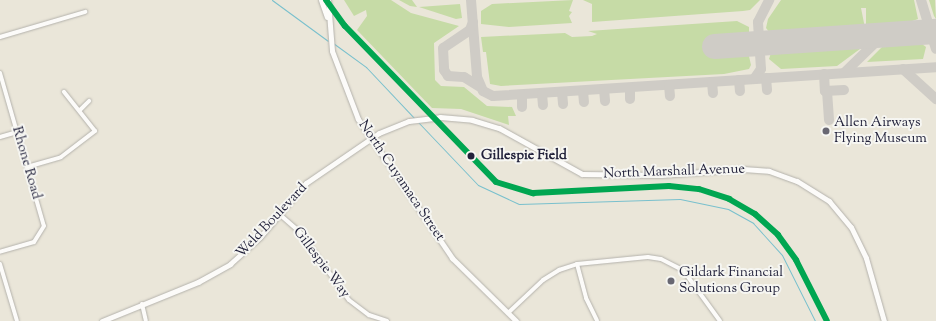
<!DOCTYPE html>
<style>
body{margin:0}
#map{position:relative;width:936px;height:321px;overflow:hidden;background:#eae6d9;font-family:"Sorts Mill Goudy",serif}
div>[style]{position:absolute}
.green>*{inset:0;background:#c6dba6}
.stream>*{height:1px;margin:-0.5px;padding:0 0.5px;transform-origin:0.5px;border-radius:0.5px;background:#79c0cd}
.taxiway>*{height:10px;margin:-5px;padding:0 5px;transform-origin:5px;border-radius:5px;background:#cfccc6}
.runway>*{height:25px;margin:-12.5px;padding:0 12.5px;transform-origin:12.5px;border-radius:12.5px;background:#cfccc6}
.roads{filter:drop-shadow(0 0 1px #b4b2ac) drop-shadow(0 0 1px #b4b2ac)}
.minor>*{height:4px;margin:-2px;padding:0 2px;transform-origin:2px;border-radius:2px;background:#fcfbf9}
.major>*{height:5px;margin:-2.5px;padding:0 2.5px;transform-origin:2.5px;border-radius:2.5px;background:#fcfbf9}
.rail-1>*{height:6px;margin:-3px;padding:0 3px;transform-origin:3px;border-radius:3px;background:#00a651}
.dots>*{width:11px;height:11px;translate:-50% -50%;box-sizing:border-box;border:2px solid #f6f6f2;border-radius:50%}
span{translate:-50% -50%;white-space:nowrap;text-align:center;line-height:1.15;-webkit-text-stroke:4px #f6f6f2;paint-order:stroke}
.poi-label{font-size:14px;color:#22223b}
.left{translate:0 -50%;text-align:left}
.stop-label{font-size:14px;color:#22223b;font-weight:700}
.street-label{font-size:14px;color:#22223b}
</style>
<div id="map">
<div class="green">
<div style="clip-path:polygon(344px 0,391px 0,411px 13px,459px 26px,434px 43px,435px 80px,441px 86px,464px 87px,487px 106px,512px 107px,516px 116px,508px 116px,509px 125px,461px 109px,432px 108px,357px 30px,367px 16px,366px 10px,354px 16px)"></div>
<div style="clip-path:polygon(399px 0,412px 0,417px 7px,410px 6px)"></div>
<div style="clip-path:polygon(573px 0,569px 11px,572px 12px,569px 16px,572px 23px,509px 27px,481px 24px,481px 11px,492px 4px)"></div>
<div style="clip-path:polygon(583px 0,760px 0,750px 10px,743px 11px,592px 22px,592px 4px)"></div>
<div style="clip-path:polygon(781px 0,914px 0,918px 19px,901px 25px,866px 28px,866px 8px,861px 8px,865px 28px,770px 33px,766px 28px,768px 19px)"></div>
<div style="clip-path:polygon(929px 0,935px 0,936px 19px,934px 16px)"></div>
<div style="clip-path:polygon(460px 4px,462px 18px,456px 19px,419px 7px)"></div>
<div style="clip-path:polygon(737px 21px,749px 27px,749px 35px,712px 38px,712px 52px,748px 52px,751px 65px,749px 69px,724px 74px,501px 86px,490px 84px,486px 52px,483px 52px,481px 37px,565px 33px,572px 37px,592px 36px,597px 34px,588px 31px)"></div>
<div style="clip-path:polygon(918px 41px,926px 47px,923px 59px,867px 62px,885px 44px)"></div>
<div style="clip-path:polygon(864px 46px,837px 66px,781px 69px,769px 59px,771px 53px,778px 51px)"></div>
</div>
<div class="stream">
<div style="left:272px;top:0;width:69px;rotate:36.2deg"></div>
<div style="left:333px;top:43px;width:41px;rotate:36deg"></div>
<div style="left:366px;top:67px;width:70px;rotate:46.7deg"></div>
<div style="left:418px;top:122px;width:87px;rotate:46.4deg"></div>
<div style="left:478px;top:185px;width:45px;rotate:24.9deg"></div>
<div style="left:519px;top:204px;width:161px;rotate:-1.8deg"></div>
<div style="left:680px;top:199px;width:49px;rotate:11.8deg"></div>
<div style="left:728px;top:209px;width:29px;rotate:29deg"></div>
<div style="left:753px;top:223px;width:43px;rotate:47.8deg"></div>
<div style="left:782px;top:255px;width:74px;rotate:63.4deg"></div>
</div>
<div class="taxiway">
<div style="left:471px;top:0;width:77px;rotate:85.5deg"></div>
<div style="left:477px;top:77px;width:15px;rotate:67deg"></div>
<div style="left:483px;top:91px;width:11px;rotate:27deg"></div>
<div style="left:493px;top:96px;width:444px;rotate:-3.7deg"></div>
<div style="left:921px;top:0;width:51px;rotate:73deg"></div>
<div style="left:473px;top:22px;width:9px;rotate:111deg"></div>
<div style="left:470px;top:30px;width:32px;rotate:146deg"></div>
<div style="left:443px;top:48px;width:22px;rotate:87deg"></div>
<div style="left:444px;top:70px;width:7px;rotate:56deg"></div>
<div style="left:448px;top:76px;width:16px;rotate:4deg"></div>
<div style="left:464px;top:77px;width:19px;rotate:32deg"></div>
<div style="left:903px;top:69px;width:45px;rotate:42.3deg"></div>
<div style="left:844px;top:73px;width:53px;rotate:-44.2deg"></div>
<div style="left:882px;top:36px;width:47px;rotate:-4.9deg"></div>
<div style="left:824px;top:74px;width:17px;rotate:87deg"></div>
<div style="left:825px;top:91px;width:19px;rotate:-3deg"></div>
<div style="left:766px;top:78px;width:12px;rotate:85deg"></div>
<div style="left:754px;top:79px;width:12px;rotate:-55deg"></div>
<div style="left:761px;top:69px;width:47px;rotate:-93.7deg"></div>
<div style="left:758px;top:22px;width:25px;rotate:-63deg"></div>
<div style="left:739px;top:80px;width:11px;rotate:85deg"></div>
<div style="left:712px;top:82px;width:11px;rotate:85deg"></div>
<div style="left:669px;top:85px;width:11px;rotate:85deg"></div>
<div style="left:630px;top:88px;width:11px;rotate:90deg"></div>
<div style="left:604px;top:89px;width:12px;rotate:85deg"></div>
<div style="left:583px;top:91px;width:11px;rotate:85deg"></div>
<div style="left:827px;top:91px;width:29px;rotate:86deg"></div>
<div style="left:562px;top:92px;width:12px;rotate:85deg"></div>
<div style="left:542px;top:94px;width:11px;rotate:85deg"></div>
<div style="left:522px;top:95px;width:12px;rotate:90deg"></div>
</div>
<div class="runway">
<div style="left:714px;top:46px;width:223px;rotate:-3.9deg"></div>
</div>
<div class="roads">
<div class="minor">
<div style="left:0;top:37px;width:89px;rotate:-16.4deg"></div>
<div style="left:0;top:73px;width:159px;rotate:74deg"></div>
<div style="left:44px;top:226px;width:19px;rotate:122deg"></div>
<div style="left:34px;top:242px;width:35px;rotate:164deg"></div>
<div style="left:80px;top:110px;width:13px;rotate:-45deg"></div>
<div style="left:0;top:137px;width:18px;rotate:-16deg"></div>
<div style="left:27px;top:167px;width:35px;rotate:-16deg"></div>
<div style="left:61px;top:157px;width:43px;rotate:-37.4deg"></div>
<div style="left:95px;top:131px;width:50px;rotate:-128.5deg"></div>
<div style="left:278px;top:213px;width:28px;rotate:41deg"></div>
<div style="left:299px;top:231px;width:85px;rotate:54.1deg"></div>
<div style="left:349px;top:300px;width:25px;rotate:37deg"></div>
<div style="left:369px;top:315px;width:19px;rotate:18deg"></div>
<div style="left:0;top:264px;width:59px;rotate:73.4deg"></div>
<div style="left:577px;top:264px;width:35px;rotate:75deg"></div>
<div style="left:586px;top:298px;width:25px;rotate:64deg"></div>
<div style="left:142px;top:304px;width:17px;rotate:77deg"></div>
<div style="left:508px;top:313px;width:48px;rotate:-43.3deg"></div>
<div style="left:543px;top:280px;width:19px;rotate:-32deg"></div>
<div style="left:559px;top:270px;width:19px;rotate:-18deg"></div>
<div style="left:577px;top:264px;width:71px;rotate:-5.6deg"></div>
<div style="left:648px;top:257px;width:13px;rotate:9deg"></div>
<div style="left:661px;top:259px;width:25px;rotate:27deg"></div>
<div style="left:683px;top:270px;width:63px;rotate:54deg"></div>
</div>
<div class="major">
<div style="left:321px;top:0;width:18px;rotate:71deg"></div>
<div style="left:328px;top:0;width:51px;rotate:85.5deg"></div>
<div style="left:332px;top:51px;width:73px;rotate:69.1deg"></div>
<div style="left:358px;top:119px;width:168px;rotate:55.9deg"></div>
<div style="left:452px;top:258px;width:90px;rotate:44.5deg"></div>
<div style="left:102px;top:321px;width:104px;rotate:-22.1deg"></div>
<div style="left:198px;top:282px;width:37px;rotate:-29deg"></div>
<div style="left:230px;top:264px;width:40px;rotate:-42deg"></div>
<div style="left:260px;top:237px;width:71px;rotate:-49.6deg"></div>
<div style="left:306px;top:183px;width:88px;rotate:-34.4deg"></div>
<div style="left:379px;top:133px;width:32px;rotate:-22deg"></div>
<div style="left:409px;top:121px;width:31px;rotate:-7deg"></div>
<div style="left:440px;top:117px;width:32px;rotate:5deg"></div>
<div style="left:472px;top:120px;width:28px;rotate:17deg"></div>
<div style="left:499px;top:128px;width:95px;rotate:29deg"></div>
<div style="left:582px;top:174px;width:79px;rotate:0.7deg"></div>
<div style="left:661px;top:175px;width:82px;rotate:-4.2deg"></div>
<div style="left:743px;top:169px;width:26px;rotate:4deg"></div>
<div style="left:769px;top:171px;width:30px;rotate:20deg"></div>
<div style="left:797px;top:181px;width:38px;rotate:32deg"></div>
<div style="left:829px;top:201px;width:34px;rotate:50deg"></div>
<div style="left:851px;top:227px;width:34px;rotate:64deg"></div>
<div style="left:866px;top:258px;width:66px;rotate:74.1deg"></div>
</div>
</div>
<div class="rail-1">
<div style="left:326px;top:0;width:32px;rotate:54deg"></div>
<div style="left:345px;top:26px;width:217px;rotate:45.9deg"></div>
<div style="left:496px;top:182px;width:39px;rotate:17deg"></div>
<div style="left:533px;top:193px;width:136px;rotate:-2.9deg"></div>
<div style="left:669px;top:186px;width:30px;rotate:6deg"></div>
<div style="left:699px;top:189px;width:32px;rotate:18deg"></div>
<div style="left:729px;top:199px;width:30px;rotate:30deg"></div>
<div style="left:755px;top:214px;width:31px;rotate:42deg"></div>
<div style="left:778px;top:235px;width:31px;rotate:54deg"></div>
<div style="left:796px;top:260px;width:68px;rotate:63.1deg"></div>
</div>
<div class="dots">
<div style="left:826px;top:131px;background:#686772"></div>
<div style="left:471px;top:156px;background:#22223b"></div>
<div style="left:671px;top:281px;background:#686772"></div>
</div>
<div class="poi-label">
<span class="left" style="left:834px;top:131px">Allen Airways<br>Flying Museum</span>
<span class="left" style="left:679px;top:281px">Gildark Financial<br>Solutions Group</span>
</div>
<div class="stop-label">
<span class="left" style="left:481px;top:156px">Gillespie Field</span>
</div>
<div class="street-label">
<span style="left:26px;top:163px;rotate:74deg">Rhone Road</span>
<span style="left:674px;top:172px;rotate:-2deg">North Marshall Avenue</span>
<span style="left:401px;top:181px;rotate:56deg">North Cuyamaca Street</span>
<span style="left:272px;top:221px;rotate:-47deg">Weld Boulevard</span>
<span style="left:321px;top:263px;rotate:53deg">Gillespie Way</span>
</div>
</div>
